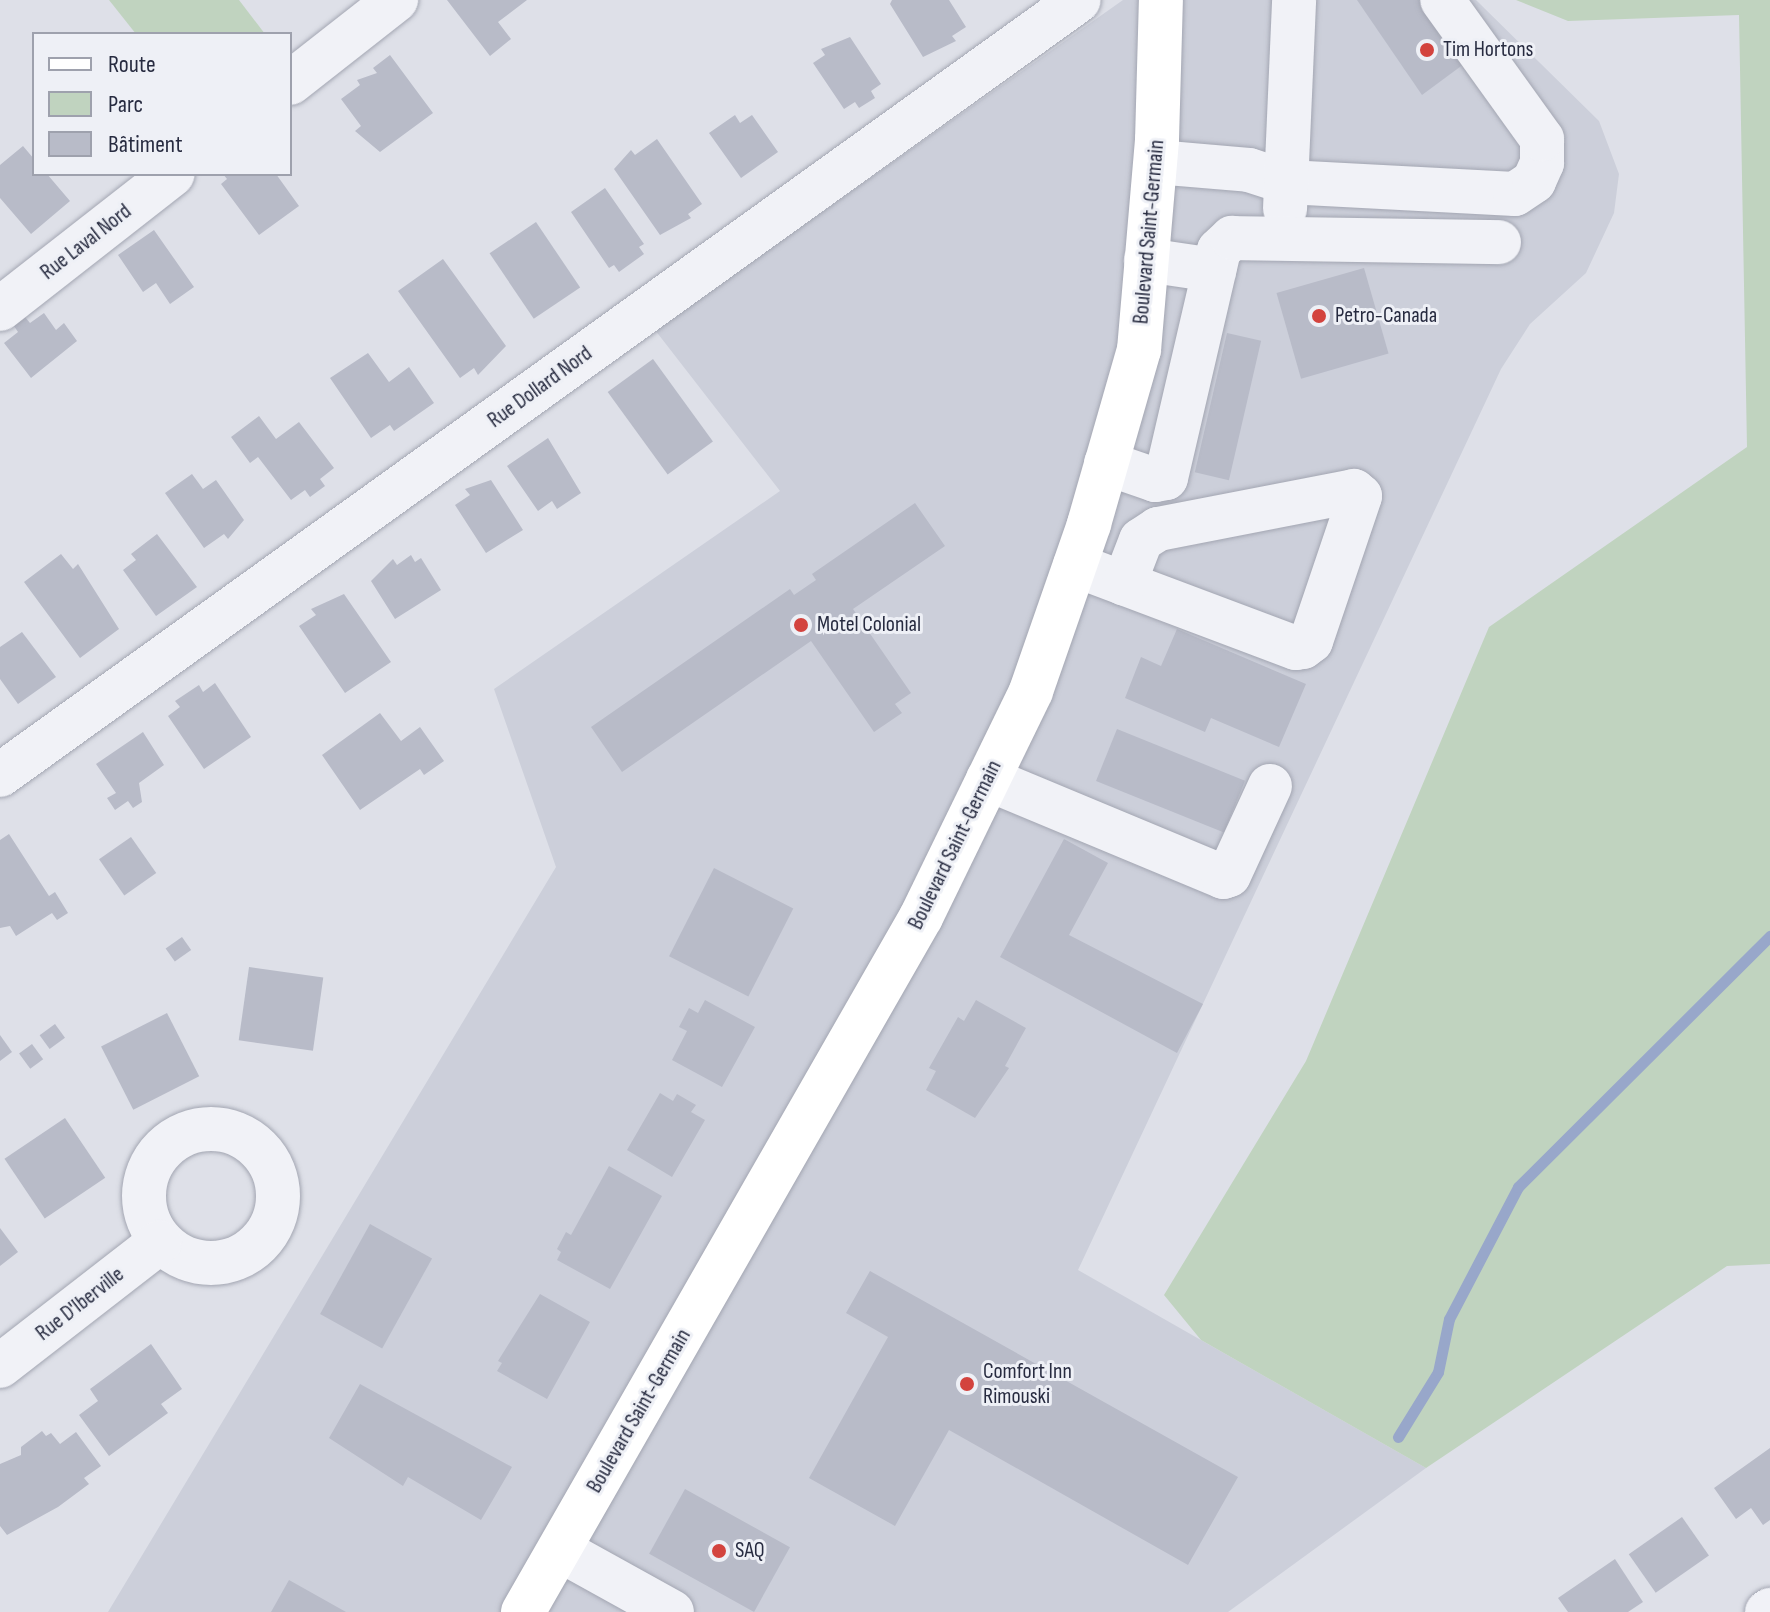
<!DOCTYPE html>
<meta charset="utf-8">
<style>
body{margin:0}
#map{position:relative;width:1770px;height:1612px;overflow:hidden;background:#dee0e8;font-family:"Sofia Sans Condensed",sans-serif}
div>[style]{position:absolute}
.built>*{inset:0;background:#cccfda}
.green>*{inset:0;background:#c0d3bf}
.stream>*{height:11px;margin:-5.5px;padding:0 5.5px;transform-origin:5.5px;border-radius:5.5px;background:#98a7ca}
.building>*{inset:0;background:#b8bbc8;transform-origin:0 0}
.roads{filter:drop-shadow(0 0 2px #a3a6b2) drop-shadow(0 0 2px #a3a6b2)}
.minor>*{height:44px;margin:-22px;padding:0 22px;transform-origin:22px;border-radius:22px;background:#f1f2f7}
.minor>.ring{margin:-22px;padding:0;box-sizing:content-box;background:none;border:44px solid #f1f2f7;border-radius:50%}
.major>*{height:44px;margin:-22px;padding:0 22px;transform-origin:22px;border-radius:22px;background:#fff}
.dots>*{width:22px;height:22px;translate:-50% -50%;box-sizing:border-box;border:4px solid #eef0f6;border-radius:50%}
span{translate:-50% -50%;white-space:nowrap;text-align:center;line-height:1.15;-webkit-text-stroke:6px #eef0f6;paint-order:stroke}
.poi-label{font-size:22px;color:#272b40}
.left{translate:0 -50%;text-align:left}
.street-label{font-size:22px;color:#272b40}
.legend{position:absolute;left:32px;top:32px;width:260px;height:144px;box-sizing:border-box;background:#eef0f6;border:2px solid #9ea1ad;margin:0;padding:10px 14px;list-style:none;font-size:24px;color:#272b40}
.legend li{display:flex;align-items:center;gap:16px;height:40px}
.legend b{width:40px;border:2px solid #9ea1ad}
</style>
<div id="map">
<div class="built">
<div style="clip-path:polygon(1123px 0,1476px 0,1599px 121px,1619px 174px,1614px 213px,1586px 273px,1530px 324px,1501px 369px,1078px 1270px,1426px 1468px,1228px 1612px,108px 1612px,556px 867px,494px 689px,780px 491px,655px 330px)"></div>
</div>
<div class="green">
<div style="clip-path:polygon(109px 0,239px 0,265px 34px,136px 34px)"></div>
<div style="clip-path:polygon(1516px 0,1770px 0,1770px 1264px,1727px 1266px,1426px 1468px,1201px 1340px,1164px 1295px,1306px 1061px,1489px 627px,1747px 447px,1739px 15px,1568px 21px)"></div>
</div>
<div class="stream">
<div style="left:1398px;top:1437px;width:76px;rotate:-58.4deg"></div>
<div style="left:1438px;top:1372px;width:54px;rotate:-78.3deg"></div>
<div style="left:1449px;top:1319px;width:149px;rotate:-62.4deg"></div>
<div style="left:1518px;top:1187px;width:356px;rotate:-44.9deg"></div>
</div>
<div class="building">
<div style="clip-path:polygon(447px 0,527px 0,498px 22px,511px 39px,490px 56px)"></div>
<div style="clip-path:polygon(892px 0,949px 0,966px 27px,952px 36px,956px 41px,923px 57px,890px 4px)"></div>
<div style="clip-path:polygon(1357px 0,1429px 0,1472px 58px,1422px 95px)"></div>
<div style="clip-path:polygon(850px 37px,881px 84px,871px 91px,875px 98px,859px 108px,855px 102px,844px 109px,813px 63px,825px 55px,821px 49px)"></div>
<div style="clip-path:polygon(390px 55px,433px 113px,380px 152px,355px 131px,361px 126px,341px 99px,360px 85px,357px 80px,377px 73px,373px 68px)"></div>
<div style="clip-path:polygon(735px 115px,740px 123px,752px 115px,778px 152px,741px 178px,709px 133px)"></div>
<div style="clip-path:polygon(657px 139px,702px 204px,688px 214px,691px 218px,660px 235px,614px 169px,631px 150px,635px 155px)"></div>
<div style="clip-path:polygon(23px 146px,34px 159px,34px 174px,47px 174px,70px 201px,31px 234px,0 198px,0 165px)"></div>
<div style="clip-path:polygon(223px 174px,276px 174px,299px 206px,259px 235px,221px 184px,227px 179px)"></div>
<div style="clip-path:polygon(605px 188px,644px 244px,639px 247px,644px 254px,619px 272px,614px 265px,609px 268px,571px 212px)"></div>
<div style="left:536px;top:222px;width:79px;height:56px;rotate:56deg"></div>
<div style="clip-path:polygon(154px 230px,194px 287px,170px 304px,156px 283px,143px 292px,118px 255px)"></div>
<div style="clip-path:polygon(443px 259px,506px 346px,478px 375px,474px 368px,460px 378px,398px 291px)"></div>
<div style="left:1364px;top:268px;width:89px;height:91px;rotate:74deg"></div>
<div style="clip-path:polygon(44px 313px,56px 330px,64px 323px,77px 341px,31px 378px,4px 343px,18px 332px,14px 326px,25px 317px,30px 323px)"></div>
<div style="left:1227px;top:333px;width:35px;height:143px;rotate:13deg"></div>
<div style="clip-path:polygon(368px 353px,389px 382px,409px 367px,434px 403px,394px 431px,390px 425px,371px 438px,330px 378px)"></div>
<div style="left:653px;top:359px;width:102px;height:56px;rotate:54deg"></div>
<div style="clip-path:polygon(259px 416px,276px 439px,299px 422px,334px 468px,320px 479px,325px 486px,310px 497px,305px 490px,291px 500px,258px 457px,250px 463px,231px 437px)"></div>
<div style="clip-path:polygon(548px 438px,581px 493px,557px 509px,552px 501px,538px 511px,507px 466px)"></div>
<div style="clip-path:polygon(192px 474px,203px 489px,216px 480px,244px 520px,228px 539px,224px 534px,204px 548px,165px 493px)"></div>
<div style="clip-path:polygon(491px 480px,523px 530px,486px 553px,455px 505px,470px 495px,465px 489px)"></div>
<div style="clip-path:polygon(915px 503px,945px 546px,853px 609px,911px 693px,895px 704px,902px 713px,874px 732px,811px 641px,622px 772px,591px 727px,790px 589px,794px 595px,816px 580px,812px 574px)"></div>
<div style="clip-path:polygon(157px 534px,197px 587px,156px 616px,123px 570px,136px 560px,131px 554px)"></div>
<div style="clip-path:polygon(61px 554px,73px 569px,78px 564px,119px 629px,80px 658px,24px 582px)"></div>
<div style="clip-path:polygon(411px 555px,415px 562px,421px 558px,441px 590px,395px 619px,371px 581px,393px 559px,397px 565px)"></div>
<div style="clip-path:polygon(344px 594px,391px 662px,345px 693px,299px 626px,316px 615px,311px 609px)"></div>
<div style="clip-path:polygon(1177px 629px,1306px 684px,1279px 747px,1211px 718px,1205px 732px,1125px 698px,1141px 657px,1161px 666px)"></div>
<div style="clip-path:polygon(22px 632px,56px 677px,18px 704px,0 679px,0 647px)"></div>
<div style="clip-path:polygon(215px 683px,251px 737px,204px 769px,168px 716px,180px 707px,175px 701px,199px 685px,203px 692px)"></div>
<div style="clip-path:polygon(380px 713px,401px 741px,420px 727px,444px 761px,424px 775px,420px 769px,360px 810px,322px 755px)"></div>
<div style="left:1117px;top:729px;width:138px;height:56px;rotate:22deg"></div>
<div style="clip-path:polygon(143px 732px,164px 765px,139px 783px,142px 802px,133px 808px,128px 801px,115px 810px,107px 798px,116px 793px,96px 764px)"></div>
<div style="clip-path:polygon(9px 834px,49px 896px,55px 892px,68px 913px,57px 920px,52px 913px,16px 936px,10px 926px,0 928px,0 840px)"></div>
<div style="left:131px;top:837px;width:44px;height:39px;rotate:55deg"></div>
<div style="clip-path:polygon(1064px 839px,1108px 863px,1069px 935px,1203px 1004px,1177px 1053px,1000px 957px)"></div>
<div style="left:714px;top:868px;width:89px;height:99px;rotate:27deg"></div>
<div style="left:182px;top:937px;width:16px;height:20px;rotate:55deg"></div>
<div style="left:249px;top:967px;width:75px;height:74px;rotate:8deg"></div>
<div style="clip-path:polygon(705px 1000px,755px 1027px,722px 1087px,672px 1060px,687px 1031px,679px 1027px,689px 1008px,698px 1013px)"></div>
<div style="clip-path:polygon(976px 1000px,1026px 1028px,1005px 1066px,1009px 1068px,975px 1118px,926px 1090px,936px 1071px,929px 1068px,958px 1017px,964px 1021px)"></div>
<div style="left:167px;top:1013px;width:71px;height:74px;rotate:63deg"></div>
<div style="left:55px;top:1024px;width:17px;height:19px;rotate:54deg"></div>
<div style="clip-path:polygon(0 1035px,12px 1052px,0 1061px)"></div>
<div style="left:32px;top:1044px;width:19px;height:16px;rotate:54deg"></div>
<div style="clip-path:polygon(660px 1093px,673px 1101px,677px 1094px,696px 1105px,691px 1112px,705px 1120px,672px 1177px,627px 1150px)"></div>
<div style="left:65px;top:1118px;width:72px;height:73px;rotate:56deg"></div>
<div style="clip-path:polygon(609px 1166px,662px 1196px,610px 1289px,557px 1260px,561px 1252px,557px 1249px,566px 1232px,571px 1235px)"></div>
<div style="left:370px;top:1224px;width:71px;height:103px;rotate:29deg"></div>
<div style="clip-path:polygon(0 1228px,18px 1252px,0 1266px)"></div>
<div style="clip-path:polygon(870px 1271px,1238px 1477px,1188px 1565px,949px 1430px,895px 1526px,809px 1478px,888px 1337px,846px 1313px)"></div>
<div style="clip-path:polygon(540px 1294px,590px 1322px,547px 1399px,497px 1371px,502px 1363px,498px 1361px)"></div>
<div style="clip-path:polygon(151px 1344px,182px 1389px,161px 1404px,168px 1413px,109px 1456px,79px 1415px,98px 1401px,90px 1389px)"></div>
<div style="clip-path:polygon(360px 1384px,512px 1467px,481px 1520px,408px 1477px,403px 1486px,329px 1438px)"></div>
<div style="clip-path:polygon(42px 1431px,46px 1436px,51px 1433px,60px 1444px,76px 1432px,101px 1466px,84px 1478px,89px 1484px,58px 1507px,7px 1535px,0 1526px,0 1464px,21px 1455px,21px 1447px)"></div>
<div style="clip-path:polygon(1770px 1448px,1770px 1520px,1763px 1525px,1751px 1508px,1736px 1519px,1714px 1488px)"></div>
<div style="left:685px;top:1489px;width:120px;height:74px;rotate:29deg"></div>
<div style="left:1682px;top:1517px;width:47px;height:65px;rotate:55deg"></div>
<div style="clip-path:polygon(1615px 1559px,1643px 1602px,1628px 1612px,1568px 1612px,1558px 1598px)"></div>
<div style="clip-path:polygon(289px 1580px,346px 1612px,271px 1612px)"></div>
</div>
<div class="roads">
<div class="minor">
<div style="left:290px;top:83px;width:135px;rotate:-38.1deg"></div>
<div style="left:1156px;top:162px;width:93px;rotate:4.9deg"></div>
<div style="left:1249px;top:170px;width:40px;rotate:18deg"></div>
<div style="left:1287px;top:182px;width:228px;rotate:3deg"></div>
<div style="left:1515px;top:194px;width:23px;rotate:-34deg"></div>
<div style="left:1534px;top:181px;width:20px;rotate:-66deg"></div>
<div style="left:1542px;top:163px;width:24px;rotate:-90deg"></div>
<div style="left:1542px;top:139px;width:171px;rotate:-125.7deg"></div>
<div style="left:1285px;top:209px;width:209px;rotate:-87.5deg"></div>
<div style="left:1146px;top:260px;width:69px;rotate:8.4deg"></div>
<div style="left:0;top:309px;width:219px;rotate:-38deg"></div>
<div style="left:1106px;top:463px;width:52px;rotate:19.1deg"></div>
<div style="left:1155px;top:480px;width:11px;rotate:-10deg"></div>
<div style="left:1166px;top:478px;width:234px;rotate:-76.9deg"></div>
<div style="left:1219px;top:250px;width:18px;rotate:-43deg"></div>
<div style="left:1232px;top:238px;width:267px;rotate:0.9deg"></div>
<div style="left:1075px;top:565px;width:236px;rotate:20.6deg"></div>
<div style="left:1296px;top:648px;width:7px;rotate:-8deg"></div>
<div style="left:1303px;top:647px;width:10px;rotate:-37deg"></div>
<div style="left:1311px;top:641px;width:153px;rotate:-71.3deg"></div>
<div style="left:1360px;top:496px;width:8px;rotate:-140deg"></div>
<div style="left:1354px;top:491px;width:200px;rotate:169deg"></div>
<div style="left:1158px;top:529px;width:20px;rotate:147deg"></div>
<div style="left:1141px;top:540px;width:47px;rotate:111.1deg"></div>
<div style="left:0;top:775px;width:1328px;rotate:-35.69deg"></div>
<div style="left:988px;top:779px;width:255px;rotate:22.6deg"></div>
<div style="left:1223px;top:877px;width:6px;rotate:-18deg"></div>
<div style="left:1229px;top:875px;width:98px;rotate:-65.3deg"></div>
<div class="ring" style="left:144px;top:1129px;width:90px;height:90px"></div>
<div style="left:0;top:1366px;width:202px;rotate:-37.8deg"></div>
<div style="left:560px;top:1550px;width:128px;rotate:29deg"></div>
<div style="left:1767px;top:1612px;width:4px;rotate:-34deg"></div>
</div>
<div class="major">
<div style="left:523px;top:1612px;width:801px;rotate:-60.2deg"></div>
<div style="left:921px;top:917px;width:251px;rotate:-64deg"></div>
<div style="left:1031px;top:691px;width:177px;rotate:-70.8deg"></div>
<div style="left:1089px;top:524px;width:181px;rotate:-74deg"></div>
<div style="left:1139px;top:350px;width:211px;rotate:-85.1deg"></div>
<div style="left:1157px;top:140px;width:140px;rotate:-88.4deg"></div>
</div>
</div>
<div class="dots">
<div style="left:1427px;top:50px;background:#d3433e"></div>
<div style="left:1319px;top:316px;background:#d3433e"></div>
<div style="left:801px;top:625px;background:#d3433e"></div>
<div style="left:967px;top:1384px;background:#d3433e"></div>
<div style="left:719px;top:1551px;background:#d3433e"></div>
</div>
<div class="poi-label">
<span class="left" style="left:1443px;top:50px">Tim Hortons</span>
<span class="left" style="left:1335px;top:316px">Petro-Canada</span>
<span class="left" style="left:817px;top:625px">Motel Colonial</span>
<span class="left" style="left:983px;top:1384px">Comfort Inn<br>Rimouski</span>
<span class="left" style="left:735px;top:1551px">SAQ</span>
</div>
<div class="street-label">
<span style="left:1149px;top:232px;rotate:-85deg">Boulevard Saint-Germain</span>
<span style="left:86px;top:242px;rotate:-38deg">Rue Laval Nord</span>
<span style="left:540px;top:387px;rotate:-36deg">Rue Dollard Nord</span>
<span style="left:955px;top:845px;rotate:-64deg">Boulevard Saint-Germain</span>
<span style="left:80px;top:1304px;rotate:-38deg">Rue D'Iberville</span>
<span style="left:639px;top:1411px;rotate:-60deg">Boulevard Saint-Germain</span>
</div>
<ul class="legend">
<li><b style="height:10px;background:#fff"></b>Route</li>
<li><b style="height:22px;background:#c0d3bf"></b>Parc</li>
<li><b style="height:22px;background:#b8bbc8"></b>Bâtiment</li>
</ul>
</div>
